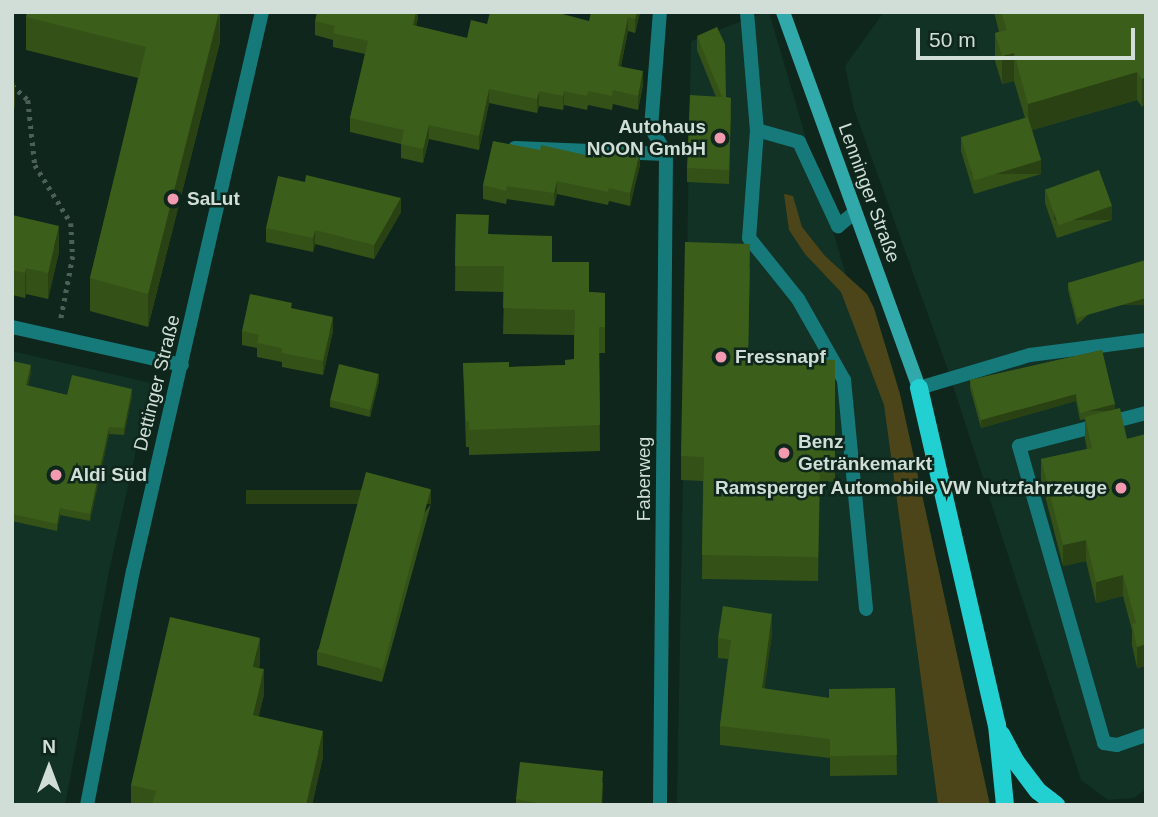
<!DOCTYPE html>
<meta charset="utf-8">
<style>
body{margin:0}
#map{position:relative;width:1158px;height:817px;overflow:hidden;background:#0e261b;font-family:Arial,sans-serif}
div>[style]{position:absolute}
.built>*{inset:0;background:#123226}
.green>*{inset:0;background:#4c4519}
.path>*{height:4.5px;margin-top:-2.25px;transform-origin:0;background:repeating-linear-gradient(90deg,#4b6056 0 3.5px,transparent 0 8.5px)}
.service>*{height:14px;margin:-7px;padding:0 7px;transform-origin:7px;border-radius:7px;background:#167a7b}
.minor>*{height:14px;margin:-7px;padding:0 7px;transform-origin:7px;border-radius:7px;background:#167a7b}
.tertiary>*{height:14px;margin:-7px;padding:0 7px;transform-origin:7px;border-radius:7px;background:#167a7b}
.secondary>*{height:14px;margin:-7px;padding:0 7px;transform-origin:7px;border-radius:7px;background:#31a9aa}
.primary>*{height:18px;margin:-9px;padding:0 9px;transform-origin:9px;border-radius:9px;background:#22d0d1}
.wall>*{inset:0;background:#345117}
.shaded-wall>*{inset:0;background:#2a4213;transform-origin:0 0}
.building>*{inset:0;background:#3c5e1b;transform-origin:0 0}
.dots>*{width:19px;height:19px;translate:-50% -50%;box-sizing:border-box;border:4px solid #0e261b;border-radius:50%}
span{translate:-50% -50%;white-space:nowrap;text-align:center;line-height:1.15;-webkit-text-stroke:5px #0e261b;paint-order:stroke}
.poi-label{font-size:19px;color:#d0ded7;font-weight:700}
.right{translate:-100% -50%;text-align:right}
.left{translate:0 -50%;text-align:left}
.street-label{font-size:19px;color:#d0ded7}
.frame{position:absolute;inset:0;border:14px solid #d0ded7;pointer-events:none}
.north{position:absolute;left:14px;top:733px;width:70px;height:70px;-webkit-text-stroke:5px #0e261b;paint-order:stroke;rotate:0deg;font-size:19px;font-weight:700;line-height:28px;text-align:center;color:#d0ded7}
.north::after{content:'';display:block;margin:auto;width:24px;height:32px;background:#d0ded7;clip-path:polygon(50% 0,100% 100%,50% 72%,0 100%)}
.scale{position:absolute;left:916px;top:28px;width:219px;height:32px;box-sizing:border-box;border:4px solid #d0ded7;border-top:0;padding-left:9px;font-size:21px;line-height:24px;white-space:nowrap;color:#d0ded7;-webkit-text-stroke:5px #0e261b;paint-order:stroke}
</style>
<div id="map">
<div class="built">
<div style="clip-path:polygon(765px 12px,769px 12px,884px 405px,938px 805px,677px 805px,691px 41px)"></div>
<div style="clip-path:polygon(884px 12px,1146px 12px,1146px 789px,1134px 798px,1108px 800px,1081px 780px,948px 370px,854px 109px,845px 66px)"></div>
<div style="clip-path:polygon(12px 351px,151px 383px,109px 571px,65px 805px,12px 805px)"></div>
</div>
<div class="green">
<div style="clip-path:polygon(784px 194px,793px 196px,802px 227px,825px 256px,867px 294px,874px 308px,900px 394px,990px 805px,938px 805px,884px 405px,841px 292px,805px 254px,789px 230px)"></div>
</div>
<div class="path">
<div style="left:12px;top:85px;width:22px;rotate:43deg"></div>
<div style="left:28px;top:100px;width:65px;rotate:83.9deg"></div>
<div style="left:35px;top:165px;width:68px;rotate:58.2deg"></div>
<div style="left:71px;top:223px;width:33px;rotate:87deg"></div>
<div style="left:73px;top:256px;width:64px;rotate:100.8deg"></div>
</div>
<div class="service">
<div style="left:747px;top:12px;width:118px;rotate:85.2deg"></div>
<div style="left:757px;top:130px;width:108px;rotate:94.2deg"></div>
<div style="left:749px;top:238px;width:78px;rotate:51.2deg"></div>
<div style="left:798px;top:299px;width:93px;rotate:60.4deg"></div>
<div style="left:844px;top:380px;width:230px;rotate:84.5deg"></div>
<div style="left:757px;top:130px;width:44px;rotate:15.9deg"></div>
<div style="left:799px;top:142px;width:93px;rotate:65.1deg"></div>
<div style="left:838px;top:226px;width:22px;rotate:-39deg"></div>
<div style="left:919px;top:388px;width:116px;rotate:-16.6deg"></div>
<div style="left:1030px;top:355px;width:117px;rotate:-7.4deg"></div>
<div style="left:1146px;top:413px;width:131px;rotate:165.4deg"></div>
<div style="left:1019px;top:446px;width:309px;rotate:74deg"></div>
<div style="left:1104px;top:743px;width:13px;rotate:9deg"></div>
<div style="left:1117px;top:745px;width:31px;rotate:-19deg"></div>
</div>
<div class="minor">
<div style="left:515px;top:148px;width:151px;rotate:2.3deg"></div>
<div style="left:12px;top:327px;width:174px;rotate:12.6deg"></div>
<div style="left:660px;top:805px;width:651px;rotate:-89.47deg"></div>
<div style="left:666px;top:154px;width:30px;rotate:-120deg"></div>
<div style="left:651px;top:128px;width:116px;rotate:-85.6deg"></div>
</div>
<div class="tertiary">
<div style="left:87px;top:805px;width:238px;rotate:-78.9deg"></div>
<div style="left:133px;top:571px;width:574px;rotate:-77.01deg"></div>
</div>
<div class="secondary">
<div style="left:783px;top:12px;width:400px;rotate:70.1deg"></div>
</div>
<div class="primary">
<div style="left:919px;top:388px;width:346px;rotate:77deg"></div>
<div style="left:997px;top:725px;width:80px;rotate:84.3deg"></div>
<div style="left:1001px;top:734px;width:32px;rotate:62deg"></div>
<div style="left:1016px;top:762px;width:36px;rotate:53deg"></div>
<div style="left:1038px;top:791px;width:23px;rotate:38deg"></div>
</div>
<div class="wall">
<div style="clip-path:polygon(220px 12px,220px 42px,148px 327px,90px 311px,90px 278px,138px 78px,26px 50px,26px 17px)"></div>
<div style="clip-path:polygon(418px 12px,416px 26px,467px 38px,487px 24px,589px 21px,640px 12px,635px 33px,628px 31px,621px 66px,643px 85px,638px 110px,613px 104px,612px 110px,588px 105px,587px 110px,564px 105px,563px 110px,539px 106px,537px 113px,489px 103px,479px 150px,429px 139px,423px 163px,401px 158px,401px 144px,350px 132px,350px 118px,365px 54px,333px 47px,333px 40px,315px 35px,315px 21px)"></div>
<div style="clip-path:polygon(994px 12px,1054px 12px,1054px 13px,1146px 12px,1142px 107px,1137px 100px,1032px 130px,1041px 174px,974px 194px,961px 151px,961px 137px,1025px 118px,1014px 81px,1002px 84px,995px 61px,995px 33px,999px 32px)"></div>
<div style="clip-path:polygon(697px 36px,731px 112px,729px 184px,687px 182px,687px 168px,716px 97px,697px 50px)"></div>
<div style="clip-path:polygon(590px 156px,640px 165px,630px 206px,609px 201px,608px 205px,557px 194px,554px 206px,507px 199px,506px 204px,483px 199px,483px 185px)"></div>
<div style="clip-path:polygon(1045px 189px,1112px 220px,1057px 238px,1045px 203px)"></div>
<div style="clip-path:polygon(401px 212px,374px 259px,315px 244px,313px 252px,266px 242px,266px 228px)"></div>
<div style="clip-path:polygon(456px 214px,489px 234px,552px 262px,589px 292px,605px 293px,605px 353px,599px 353px,600px 451px,469px 455px,469px 447px,466px 447px,463px 363px,509px 367px,565px 365px,574px 359px,574px 335px,503px 334px,504px 292px,455px 291px)"></div>
<div style="clip-path:polygon(12px 215px,59px 252px,48px 299px,26px 294px,25px 298px,12px 295px)"></div>
<div style="clip-path:polygon(1146px 260px,1077px 325px,1068px 290px,1068px 283px)"></div>
<div style="clip-path:polygon(750px 268px,748px 358px,835px 360px,835px 482px,820px 481px,818px 581px,702px 579px,703px 481px,681px 480px,681px 456px)"></div>
<div style="clip-path:polygon(292px 309px,333px 331px,323px 375px,282px 367px,282px 362px,257px 357px,257px 348px,242px 345px,242px 331px)"></div>
<div style="clip-path:polygon(1102px 350px,1115px 410px,1127px 439px,1146px 434px,1146px 666px,1137px 668px,1132px 645px,1132px 630px,1123px 596px,1096px 603px,1086px 561px,1063px 566px,1041px 480px,1041px 459px,1087px 449px,1085px 439px,1085px 419px,1080px 420px,1076px 401px,981px 428px,970px 388px,970px 380px)"></div>
<div style="clip-path:polygon(12px 361px,31px 372px,28px 386px,67px 395px,132px 396px,124px 435px,109px 434px,90px 521px,60px 515px,57px 531px,12px 521px)"></div>
<div style="clip-path:polygon(379px 381px,370px 417px,330px 407px,330px 400px)"></div>
<div style="clip-path:polygon(431px 504px,382px 682px,317px 665px,317px 651px)"></div>
<div style="clip-path:polygon(772px 633px,764px 689px,829px 698px,895px 688px,897px 775px,830px 776px,830px 758px,720px 745px,720px 726px,728px 659px,718px 658px,718px 638px)"></div>
<div style="clip-path:polygon(260px 663px,259px 668px,264px 695px,258px 716px,323px 757px,312px 805px,131px 805px,131px 785px)"></div>
<div style="clip-path:polygon(603px 783px,602px 805px,516px 805px,516px 799px)"></div>
</div>
<div class="shaded-wall">
<div style="clip-path:polygon(219px 12px,220px 42px,148px 327px,148px 294px)"></div>
<div style="clip-path:polygon(416px 12px,418px 12px,418px 19px,413px 40px,413px 25px)"></div>
<div style="clip-path:polygon(637px 12px,640px 12px,635px 33px,635px 19px)"></div>
<div style="clip-path:polygon(628px 17px,628px 31px,618px 80px,618px 66px)"></div>
<div style="clip-path:polygon(1014px 53px,1014px 81px,1002px 84px,1002px 56px)"></div>
<div style="clip-path:polygon(643px 71px,643px 85px,638px 110px,638px 96px)"></div>
<div style="clip-path:polygon(1137px 72px,1137px 100px,1028px 131px,1028px 104px)"></div>
<div style="clip-path:polygon(1146px 77px,1146px 104px,1142px 107px,1142px 79px)"></div>
<div style="clip-path:polygon(15px 81px,15px 106px,12px 117px,12px 92px)"></div>
<div style="clip-path:polygon(489px 89px,489px 103px,479px 150px,479px 136px)"></div>
<div style="clip-path:polygon(539px 91px,539px 106px,537px 113px,537px 99px)"></div>
<div style="clip-path:polygon(564px 91px,564px 105px,563px 110px,563px 96px)"></div>
<div style="clip-path:polygon(429px 125px,429px 139px,423px 163px,423px 149px)"></div>
<div style="clip-path:polygon(640px 152px,640px 165px,630px 206px,630px 193px)"></div>
<div style="left:1041px;top:160px;width:14px;height:70px;rotate:90deg"></div>
<div style="clip-path:polygon(557px 181px,557px 194px,554px 206px,554px 193px)"></div>
<div style="clip-path:polygon(401px 198px,401px 212px,374px 259px,374px 245px)"></div>
<div style="left:1112px;top:206px;width:14px;height:58px;rotate:90deg"></div>
<div style="clip-path:polygon(59px 226px,59px 252px,48px 299px,48px 273px)"></div>
<div style="clip-path:polygon(315px 230px,315px 244px,313px 252px,313px 238px)"></div>
<div style="clip-path:polygon(26px 268px,26px 294px,25px 298px,25px 273px)"></div>
<div style="left:1146px;top:298px;width:7px;height:72px;rotate:90deg"></div>
<div style="clip-path:polygon(333px 317px,333px 331px,323px 375px,323px 361px)"></div>
<div style="clip-path:polygon(31px 365px,31px 372px,26px 393px,26px 385px)"></div>
<div style="clip-path:polygon(379px 374px,379px 381px,370px 417px,370px 410px)"></div>
<div style="clip-path:polygon(132px 389px,132px 396px,124px 435px,124px 428px)"></div>
<div style="clip-path:polygon(1076px 394px,1076px 401px,981px 428px,981px 420px)"></div>
<div style="left:1115px;top:404px;width:7px;height:36px;rotate:90deg"></div>
<div style="clip-path:polygon(109px 427px,109px 434px,90px 521px,90px 514px)"></div>
<div style="left:431px;top:490px;width:14px;height:185px;rotate:90deg"></div>
<div style="clip-path:polygon(60px 508px,60px 515px,57px 531px,57px 524px)"></div>
<div style="clip-path:polygon(1086px 540px,1086px 561px,1063px 566px,1063px 545px)"></div>
<div style="clip-path:polygon(1123px 575px,1123px 596px,1096px 603px,1096px 582px)"></div>
<div style="clip-path:polygon(772px 614px,772px 633px,762px 708px,762px 688px)"></div>
<div style="clip-path:polygon(260px 638px,260px 663px,253px 692px,253px 667px)"></div>
<div style="clip-path:polygon(1146px 644px,1146px 666px,1137px 668px,1137px 647px)"></div>
<div style="clip-path:polygon(264px 669px,264px 695px,253px 740px,253px 715px)"></div>
<div style="clip-path:polygon(323px 731px,323px 757px,312px 805px,306px 805px)"></div>
</div>
<div class="building">
<div style="clip-path:polygon(27px 12px,219px 12px,148px 294px,90px 278px,146px 47px,26px 17px)"></div>
<div style="clip-path:polygon(317px 12px,416px 12px,413px 25px,467px 38px,471px 20px,487px 24px,490px 12px,555px 12px,589px 21px,591px 12px,637px 12px,635px 19px,628px 17px,618px 66px,643px 71px,638px 96px,613px 90px,612px 96px,588px 91px,587px 96px,564px 91px,563px 96px,539px 91px,537px 99px,489px 89px,479px 136px,429px 125px,423px 149px,401px 144px,404px 130px,350px 118px,368px 41px,333px 33px,335px 26px,315px 21px)"></div>
<div style="clip-path:polygon(1001px 12px,1054px 12px,1054px 13px,1056px 12px,1146px 12px,1146px 77px,1142px 79px,1137px 72px,1028px 104px,1014px 53px,1002px 56px,995px 33px,1007px 30px)"></div>
<div style="clip-path:polygon(717px 27px,725px 44px,726px 97px,731px 98px,729px 170px,687px 168px,690px 95px,722px 97px,697px 36px)"></div>
<div style="left:1028px;top:117px;width:45px;height:70px;rotate:73deg"></div>
<div style="clip-path:polygon(493px 141px,540px 150px,541px 145px,590px 156px,592px 147px,617px 153px,618px 148px,640px 152px,630px 193px,609px 188px,608px 192px,557px 181px,554px 193px,507px 186px,506px 191px,483px 185px)"></div>
<div style="left:1099px;top:170px;width:38px;height:57px;rotate:70deg"></div>
<div style="clip-path:polygon(306px 175px,401px 198px,374px 245px,315px 230px,313px 238px,266px 228px,278px 176px,305px 182px)"></div>
<div style="clip-path:polygon(456px 214px,489px 215px,488px 234px,552px 236px,552px 262px,589px 262px,589px 292px,605px 293px,605px 327px,599px 327px,600px 425px,469px 430px,469px 421px,466px 422px,463px 363px,509px 362px,509px 367px,565px 365px,565px 360px,574px 359px,575px 310px,503px 308px,504px 266px,455px 266px)"></div>
<div style="clip-path:polygon(12px 215px,59px 226px,48px 273px,26px 268px,25px 273px,12px 270px)"></div>
<div style="clip-path:polygon(685px 242px,750px 244px,748px 358px,835px 360px,835px 458px,820px 457px,818px 557px,702px 555px,704px 457px,681px 456px)"></div>
<div style="clip-path:polygon(1146px 260px,1146px 298px,1077px 318px,1068px 283px)"></div>
<div style="clip-path:polygon(250px 294px,292px 303px,291px 308px,333px 317px,323px 361px,282px 353px,282px 348px,257px 343px,259px 335px,242px 331px)"></div>
<div style="clip-path:polygon(1102px 350px,1115px 404px,1080px 413px,1076px 394px,981px 420px,970px 380px)"></div>
<div style="clip-path:polygon(12px 361px,31px 365px,26px 385px,67px 395px,72px 375px,132px 389px,124px 428px,109px 427px,90px 514px,60px 508px,57px 524px,12px 514px)"></div>
<div style="left:339px;top:364px;width:41px;height:37px;rotate:14deg"></div>
<div style="clip-path:polygon(1120px 408px,1127px 439px,1146px 434px,1146px 644px,1137px 647px,1132px 624px,1136px 623px,1123px 575px,1096px 582px,1086px 540px,1063px 545px,1041px 459px,1092px 448px,1085px 417px)"></div>
<div style="left:366px;top:472px;width:67px;height:186px;rotate:15deg"></div>
<div style="clip-path:polygon(723px 606px,772px 614px,762px 688px,829px 698px,829px 689px,895px 688px,897px 755px,830px 756px,830px 739px,720px 726px,731px 640px,718px 638px)"></div>
<div style="clip-path:polygon(170px 617px,260px 638px,253px 667px,264px 669px,253px 715px,323px 731px,306px 805px,152px 805px,156px 791px,131px 785px)"></div>
<div style="clip-path:polygon(520px 762px,603px 771px,601px 805px,549px 805px,516px 799px)"></div>
</div>
<div class="dots">
<div style="left:720px;top:138px;background:#f29aaf"></div>
<div style="left:173px;top:199px;background:#f29aaf"></div>
<div style="left:721px;top:357px;background:#f29aaf"></div>
<div style="left:784px;top:453px;background:#f29aaf"></div>
<div style="left:56px;top:475px;background:#f29aaf"></div>
<div style="left:1121px;top:488px;background:#f29aaf"></div>
</div>
<div class="poi-label">
<span class="right" style="left:706px;top:138px">Autohaus<br>NOON GmbH</span>
<span class="left" style="left:187px;top:199px">SaLut</span>
<span class="left" style="left:735px;top:357px">Fressnapf</span>
<span class="left" style="left:798px;top:453px">Benz<br>Getränkemarkt</span>
<span class="left" style="left:70px;top:475px">Aldi Süd</span>
<span class="right" style="left:1107px;top:488px">Ramsperger Automobile VW Nutzfahrzeuge</span>
</div>
<div class="street-label">
<span style="left:869px;top:193px;rotate:70deg">Lenninger Straße</span>
<span style="left:157px;top:383px;rotate:-76deg">Dettinger Straße</span>
<span style="left:644px;top:479px;rotate:-90deg">Faberweg</span>
</div>
<div class="frame"></div>
<div class="north">N</div>
<div class="scale">50 m</div>
</div>
